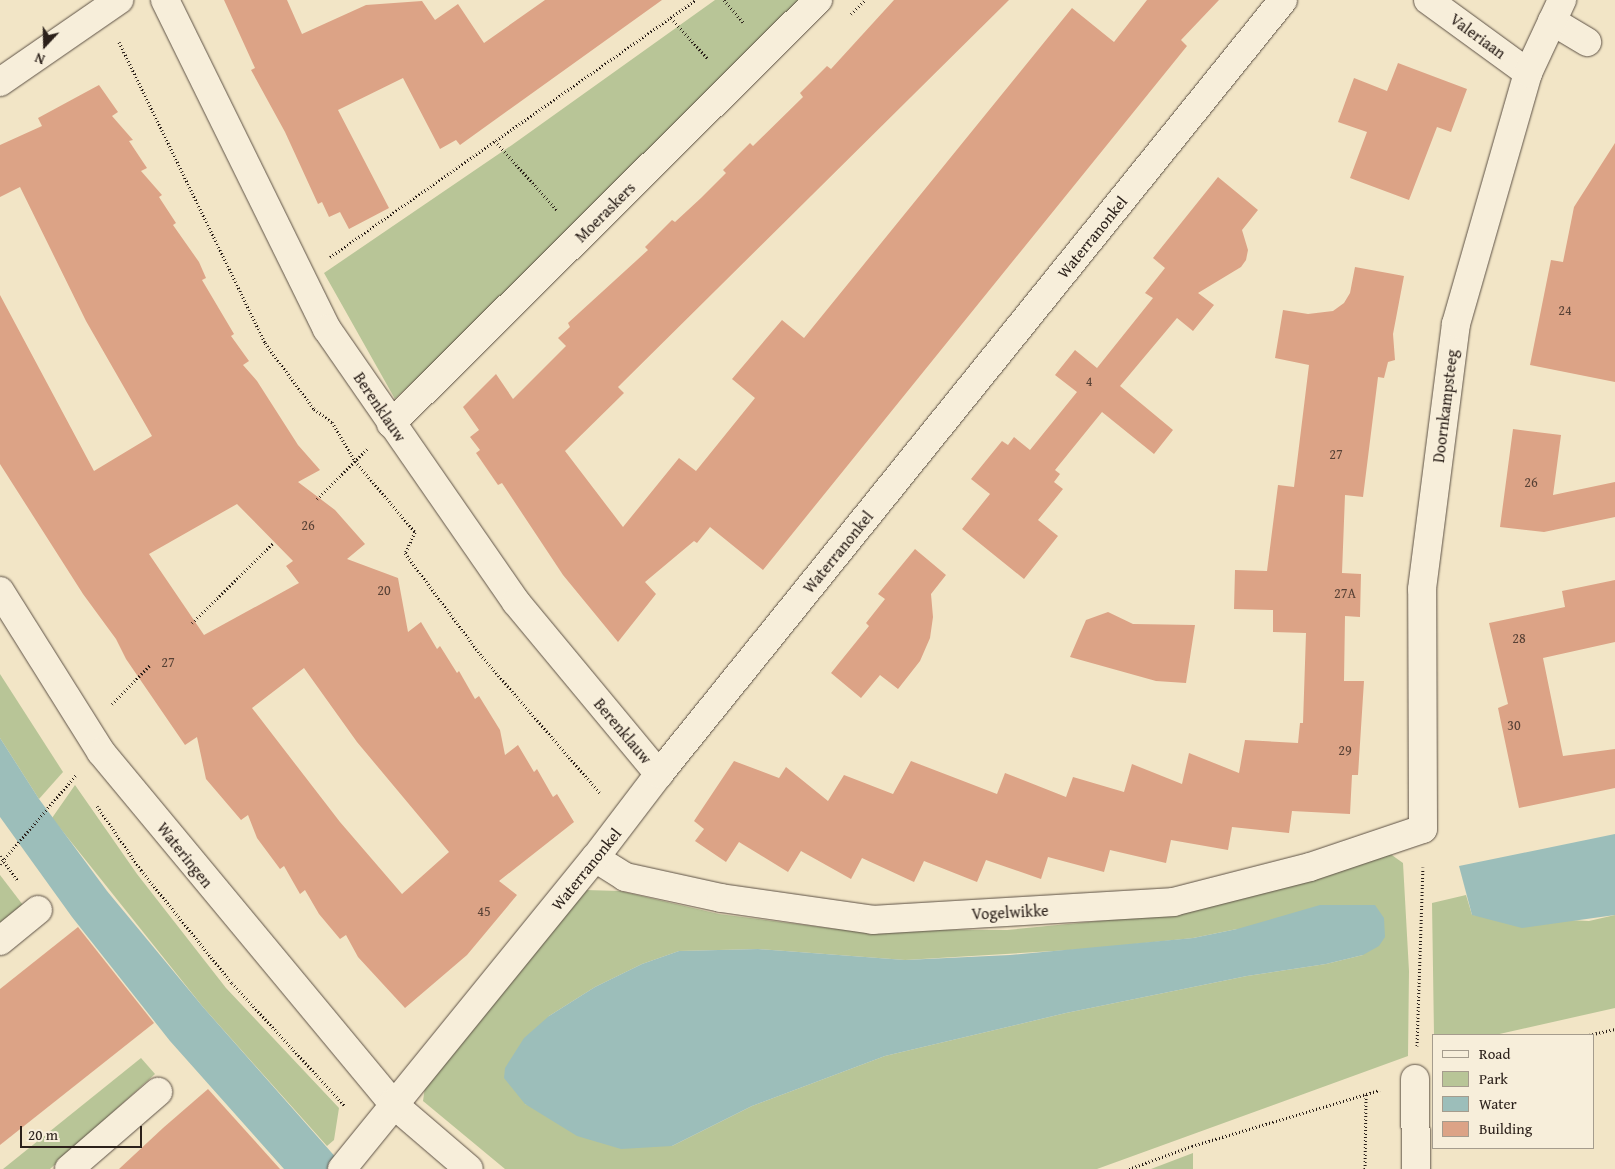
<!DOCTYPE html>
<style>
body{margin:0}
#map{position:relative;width:1615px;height:1169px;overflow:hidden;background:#f2e5c6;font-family:"Gentium Book Plus",serif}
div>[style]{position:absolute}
.green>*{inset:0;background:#b8c597}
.water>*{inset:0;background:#9cbeba}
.building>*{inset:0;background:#dca386}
.path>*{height:3px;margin-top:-1.5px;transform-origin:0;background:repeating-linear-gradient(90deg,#2b201a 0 1px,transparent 0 3.5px)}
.roads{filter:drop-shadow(0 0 1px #5d5145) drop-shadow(0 0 1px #5d5145)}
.minor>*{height:28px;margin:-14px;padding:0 14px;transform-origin:14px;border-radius:14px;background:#f7eeda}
span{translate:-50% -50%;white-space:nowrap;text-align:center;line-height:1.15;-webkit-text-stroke:4.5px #f7eeda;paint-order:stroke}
.number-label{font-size:14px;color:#574135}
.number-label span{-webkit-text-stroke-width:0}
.street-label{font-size:16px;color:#2b201a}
.legend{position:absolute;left:1432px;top:1034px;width:162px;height:115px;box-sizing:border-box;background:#f7eeda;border:1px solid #a59c8d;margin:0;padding:6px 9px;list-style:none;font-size:15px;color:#2b201a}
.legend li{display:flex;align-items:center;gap:10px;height:25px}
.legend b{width:25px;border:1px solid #a59c8d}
.north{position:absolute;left:20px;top:20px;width:50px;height:50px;-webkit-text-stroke:4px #f7eeda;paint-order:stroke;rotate:201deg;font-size:14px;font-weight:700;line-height:20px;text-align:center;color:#2b201a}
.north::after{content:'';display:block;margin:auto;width:18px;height:22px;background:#2b201a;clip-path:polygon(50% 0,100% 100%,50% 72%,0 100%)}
.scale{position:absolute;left:20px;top:1126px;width:122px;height:22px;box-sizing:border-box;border:2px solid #2b201a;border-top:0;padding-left:6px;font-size:15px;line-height:18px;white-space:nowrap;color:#2b201a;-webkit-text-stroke:4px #f7eeda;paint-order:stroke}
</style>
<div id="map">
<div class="green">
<div style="clip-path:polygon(715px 0,806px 0,581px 223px,395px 399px,324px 273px,512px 145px)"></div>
<div style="clip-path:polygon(0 674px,63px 772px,39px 799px,0 738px)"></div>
<div style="clip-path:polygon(75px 785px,137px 874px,226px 988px,339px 1108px,334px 1140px,327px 1146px,203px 1007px,52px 818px)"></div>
<div style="clip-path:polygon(evenodd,1389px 853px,1403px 863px,1409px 971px,1408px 1056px,1097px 1169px,505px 1169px,423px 1101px,425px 1087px,585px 890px,620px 891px,719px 914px,836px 929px,1007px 930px,1130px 918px,1389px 853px,1237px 929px,1363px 955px,1326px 964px,1247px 976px,1066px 1013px,885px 1056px,752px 1106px,672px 1146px,525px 1104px,549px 1016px,595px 987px,642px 964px,679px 951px,758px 949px,905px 960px,1087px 949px,1193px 938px,1237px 929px)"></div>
<div style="clip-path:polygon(0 875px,26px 909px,0 930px)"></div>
<div style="clip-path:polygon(1466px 895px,1472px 915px,1589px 921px,1615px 915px,1615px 1008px,1495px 1035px,1434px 1035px,1432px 903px)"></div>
<div style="clip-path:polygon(141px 1058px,155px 1074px,50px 1169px,3px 1169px)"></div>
<div style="clip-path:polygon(1193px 1153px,1193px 1169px,1151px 1169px)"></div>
</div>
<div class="water">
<div style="clip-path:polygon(0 738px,39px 799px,107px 891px,203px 1007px,346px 1169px,284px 1169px,170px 1041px,72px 917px,0 817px)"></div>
<div style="clip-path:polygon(1615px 834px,1615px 915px,1522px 928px,1472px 915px,1459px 866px)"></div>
<div style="clip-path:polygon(1320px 905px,1375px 905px,1384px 918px,1385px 937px,1379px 946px,1363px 955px,1326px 964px,1247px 976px,1066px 1013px,885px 1056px,752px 1106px,672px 1146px,621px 1149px,577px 1136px,525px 1104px,504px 1078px,505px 1068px,524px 1038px,549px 1016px,595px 987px,642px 964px,679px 951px,758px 949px,905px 960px,1010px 955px,1193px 938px,1237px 929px)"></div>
</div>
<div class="building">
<div style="clip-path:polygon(224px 0,287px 0,302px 34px,366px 5px,422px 1px,435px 20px,458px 4px,484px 43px,545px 0,662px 0,460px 145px,456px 140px,440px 149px,403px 78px,338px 110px,389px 208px,349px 229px,340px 212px,329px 217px,322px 202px,318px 204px,285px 132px,251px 70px,255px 68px)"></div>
<div style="clip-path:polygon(894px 0,1009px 0,618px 387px,624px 393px,565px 451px,623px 527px,679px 458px,696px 471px,755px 398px,732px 379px,782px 320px,804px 338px,1072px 8px,1114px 42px,1147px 0,1219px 0,1181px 40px,1187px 46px,763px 570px,710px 527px,697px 543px,694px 541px,645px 582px,656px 594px,618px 642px,563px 575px,502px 483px,498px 485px,476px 453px,480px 450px,470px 437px,479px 430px,463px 407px,496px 374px,513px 399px,566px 346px,558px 338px,570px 327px,568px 323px,648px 250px,645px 247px,672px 220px,675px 222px,701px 198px,726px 173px,723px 170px,750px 143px,753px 146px,803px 97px,800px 93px,827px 66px,831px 69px)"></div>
<div style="clip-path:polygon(1398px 63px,1467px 89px,1451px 132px,1437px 127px,1409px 200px,1350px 178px,1367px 132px,1338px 122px,1354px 78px,1387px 91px)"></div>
<div style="clip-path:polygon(evenodd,99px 85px,118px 112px,112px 116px,133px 140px,129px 141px,147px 168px,141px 171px,162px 195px,159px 197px,176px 223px,173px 225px,199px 262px,206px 278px,202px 280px,234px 334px,231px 336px,249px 361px,243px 365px,257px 381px,298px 445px,320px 470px,298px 482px,335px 510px,365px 544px,347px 559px,398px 578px,408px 632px,421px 622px,437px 649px,440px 646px,457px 673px,459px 671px,475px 699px,479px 696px,500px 730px,505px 755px,518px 745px,534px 772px,537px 769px,553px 797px,557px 794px,574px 822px,499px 881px,517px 895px,467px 955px,405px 1008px,358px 957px,346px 935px,340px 939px,319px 914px,305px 890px,300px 894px,284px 866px,280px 869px,257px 838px,248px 815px,241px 820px,206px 779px,197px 737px,185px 745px,126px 659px,116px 639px,83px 594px,0 464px,0 295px,94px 471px,152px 436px,86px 321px,20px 187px,0 197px,0 145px,42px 126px,38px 118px,99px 85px,237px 504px,293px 561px,286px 566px,299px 583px,204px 635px,149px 554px,237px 504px,99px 85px,304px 668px,357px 742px,449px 852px,402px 894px,340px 822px,252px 708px,304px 668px)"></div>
<div style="clip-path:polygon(1615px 143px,1615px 382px,1530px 365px,1551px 260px,1563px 262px,1574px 207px)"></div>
<div style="clip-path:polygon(1218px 177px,1258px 210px,1242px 230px,1248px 250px,1246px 260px,1241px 267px,1198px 293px,1214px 305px,1193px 331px,1177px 318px,1120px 386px,1173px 430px,1154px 454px,1102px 412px,1055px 470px,1060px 474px,1054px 482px,1063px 489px,1038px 520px,1058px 536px,1024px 579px,962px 529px,990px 494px,971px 479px,1002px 441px,1008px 445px,1014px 437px,1030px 450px,1077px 392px,1055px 375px,1075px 350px,1097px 368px,1153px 298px,1145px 293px,1165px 268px,1153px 258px)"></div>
<div style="clip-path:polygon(1355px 267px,1404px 276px,1393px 334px,1395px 360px,1388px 362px,1384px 378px,1378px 377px,1363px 497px,1345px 495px,1342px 573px,1361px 574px,1360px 617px,1345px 616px,1344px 681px,1364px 681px,1358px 775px,1352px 775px,1350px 814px,1292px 811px,1289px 833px,1232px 827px,1228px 850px,1171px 840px,1166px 863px,1110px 850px,1104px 872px,1048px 857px,1041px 879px,986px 860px,977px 882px,924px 861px,914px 882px,862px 858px,851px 879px,801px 851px,788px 872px,739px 842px,726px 862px,695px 841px,704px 829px,694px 821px,734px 761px,779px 778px,786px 767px,828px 801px,844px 775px,893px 794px,911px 761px,997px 794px,1005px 773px,1066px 797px,1073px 777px,1124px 792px,1132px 764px,1182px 784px,1189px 753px,1239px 773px,1245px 740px,1298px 743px,1300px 723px,1303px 723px,1306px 633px,1273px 632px,1273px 610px,1234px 609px,1235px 570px,1267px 571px,1278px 485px,1294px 487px,1309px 365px,1275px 358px,1283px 310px,1308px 314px,1333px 311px,1344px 303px,1350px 293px)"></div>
<div style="clip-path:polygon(1513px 429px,1561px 435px,1553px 495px,1615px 482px,1615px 517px,1544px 532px,1500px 527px)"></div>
<div style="clip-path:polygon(915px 549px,946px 575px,931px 594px,933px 617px,930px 638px,920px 661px,898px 689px,880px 675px,861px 698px,831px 673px,869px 626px,866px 623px,885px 599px,878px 594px)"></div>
<div style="clip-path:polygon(1615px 580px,1615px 642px,1543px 658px,1563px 756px,1615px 749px,1615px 788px,1519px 808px,1498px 708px,1508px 704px,1489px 623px,1565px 607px,1562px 591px)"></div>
<div style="clip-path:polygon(1108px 612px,1133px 624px,1195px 625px,1186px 683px,1156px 681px,1070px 657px,1086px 620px)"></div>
<div style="clip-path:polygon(78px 927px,154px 1023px,0 1145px,0 989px)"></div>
<div style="clip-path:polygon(208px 1089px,280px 1169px,119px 1169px,163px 1128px)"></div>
</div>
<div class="path">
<div style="left:724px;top:0;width:30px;rotate:49deg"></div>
<div style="left:851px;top:14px;width:20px;rotate:-45deg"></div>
<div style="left:671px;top:18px;width:55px;rotate:47.9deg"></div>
<div style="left:119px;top:42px;width:335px;rotate:64.1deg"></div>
<div style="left:265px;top:343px;width:82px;rotate:53.4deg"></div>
<div style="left:314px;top:409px;width:22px;rotate:36deg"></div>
<div style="left:332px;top:422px;width:45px;rotate:59.5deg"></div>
<div style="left:355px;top:461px;width:93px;rotate:49.8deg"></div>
<div style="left:415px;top:532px;width:23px;rotate:115deg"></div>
<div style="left:405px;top:553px;width:126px;rotate:53.4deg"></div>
<div style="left:480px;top:654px;width:184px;rotate:49.2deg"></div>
<div style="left:495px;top:141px;width:93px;rotate:48.1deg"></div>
<div style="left:330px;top:257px;width:447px;rotate:-35.1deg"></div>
<div style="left:317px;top:499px;width:72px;rotate:-45deg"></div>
<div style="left:192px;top:623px;width:115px;rotate:-44.6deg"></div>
<div style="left:112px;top:704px;width:54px;rotate:-45.7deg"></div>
<div style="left:97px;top:806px;width:78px;rotate:55.5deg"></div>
<div style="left:141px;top:870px;width:145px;rotate:51.2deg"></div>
<div style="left:232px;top:983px;width:166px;rotate:47.4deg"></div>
<div style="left:0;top:856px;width:31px;rotate:54deg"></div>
<div style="left:0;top:864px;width:117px;rotate:-49.5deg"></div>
<div style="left:1589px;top:1035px;width:27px;rotate:-13deg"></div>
<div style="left:1417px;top:1046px;width:179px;rotate:-88.1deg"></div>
<div style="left:1129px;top:1169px;width:67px;rotate:-20.1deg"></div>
<div style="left:1192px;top:1146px;width:196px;rotate:-16.6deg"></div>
<div style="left:1365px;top:1169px;width:75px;rotate:-89.2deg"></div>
</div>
<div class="roads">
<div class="minor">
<div style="left:165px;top:0;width:367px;rotate:63.8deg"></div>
<div style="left:327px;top:329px;width:332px;rotate:55.3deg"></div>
<div style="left:516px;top:602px;width:224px;rotate:50.3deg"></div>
<div style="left:1428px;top:0;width:124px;rotate:36.1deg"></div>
<div style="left:1552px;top:21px;width:41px;rotate:31deg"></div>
<div style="left:0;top:82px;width:145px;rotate:-34.6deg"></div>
<div style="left:391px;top:424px;width:602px;rotate:-44.8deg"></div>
<div style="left:0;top:591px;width:190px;rotate:57.9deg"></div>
<div style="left:101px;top:752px;width:456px;rotate:50.3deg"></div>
<div style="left:392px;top:1103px;width:101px;rotate:40.6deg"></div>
<div style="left:595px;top:858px;width:36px;rotate:32deg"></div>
<div style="left:625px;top:877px;width:98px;rotate:12.3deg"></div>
<div style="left:721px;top:898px;width:154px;rotate:8.2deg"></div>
<div style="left:873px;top:920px;width:301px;rotate:-3.4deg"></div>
<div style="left:1173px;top:902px;width:141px;rotate:-14.3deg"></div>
<div style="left:1310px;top:867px;width:119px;rotate:-18.6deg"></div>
<div style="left:1423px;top:829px;width:240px;rotate:-90.2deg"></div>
<div style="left:1422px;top:589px;width:267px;rotate:-82.7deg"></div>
<div style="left:1456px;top:324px;width:261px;rotate:-74deg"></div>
<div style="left:1528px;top:73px;width:81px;rotate:-65deg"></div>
<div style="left:0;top:941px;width:49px;rotate:-39.2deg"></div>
<div style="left:1415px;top:1079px;width:90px;rotate:89.4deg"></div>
<div style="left:69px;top:1169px;width:118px;rotate:-40.9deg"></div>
<div style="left:342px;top:1169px;width:401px;rotate:-50.9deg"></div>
<div style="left:595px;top:858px;width:106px;rotate:-52.7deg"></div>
<div style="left:659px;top:774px;width:994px;rotate:-51.12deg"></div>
</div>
</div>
<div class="number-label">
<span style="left:1565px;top:310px">24</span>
<span style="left:1089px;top:381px">4</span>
<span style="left:1336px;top:454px">27</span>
<span style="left:1531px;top:482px">26</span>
<span style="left:308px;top:525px">26</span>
<span style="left:384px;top:590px">20</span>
<span style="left:1345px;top:593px">27A</span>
<span style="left:1519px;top:638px">28</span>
<span style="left:168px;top:662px">27</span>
<span style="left:1514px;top:725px">30</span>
<span style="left:1345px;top:750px">29</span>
<span style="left:484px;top:911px">45</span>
</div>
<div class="street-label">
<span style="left:1478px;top:36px;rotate:36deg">Valeriaan</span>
<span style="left:605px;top:212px;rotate:-45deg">Moeraskers</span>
<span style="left:1092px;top:237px;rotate:-51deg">Waterranonkel</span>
<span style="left:1445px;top:406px;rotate:-83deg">Doornkampsteeg</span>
<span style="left:380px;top:407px;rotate:56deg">Berenklauw</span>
<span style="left:838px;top:552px;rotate:-51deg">Waterranonkel</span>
<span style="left:623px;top:731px;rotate:50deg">Berenklauw</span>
<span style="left:185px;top:855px;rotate:51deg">Wateringen</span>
<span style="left:586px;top:869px;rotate:-51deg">Waterranonkel</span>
<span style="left:1010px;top:912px;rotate:-3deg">Vogelwikke</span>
</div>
<ul class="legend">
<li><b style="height:6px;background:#f7eeda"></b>Road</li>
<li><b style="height:14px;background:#b8c597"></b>Park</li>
<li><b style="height:14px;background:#9cbeba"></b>Water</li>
<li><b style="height:14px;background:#dca386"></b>Building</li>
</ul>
<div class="north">N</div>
<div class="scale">20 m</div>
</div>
